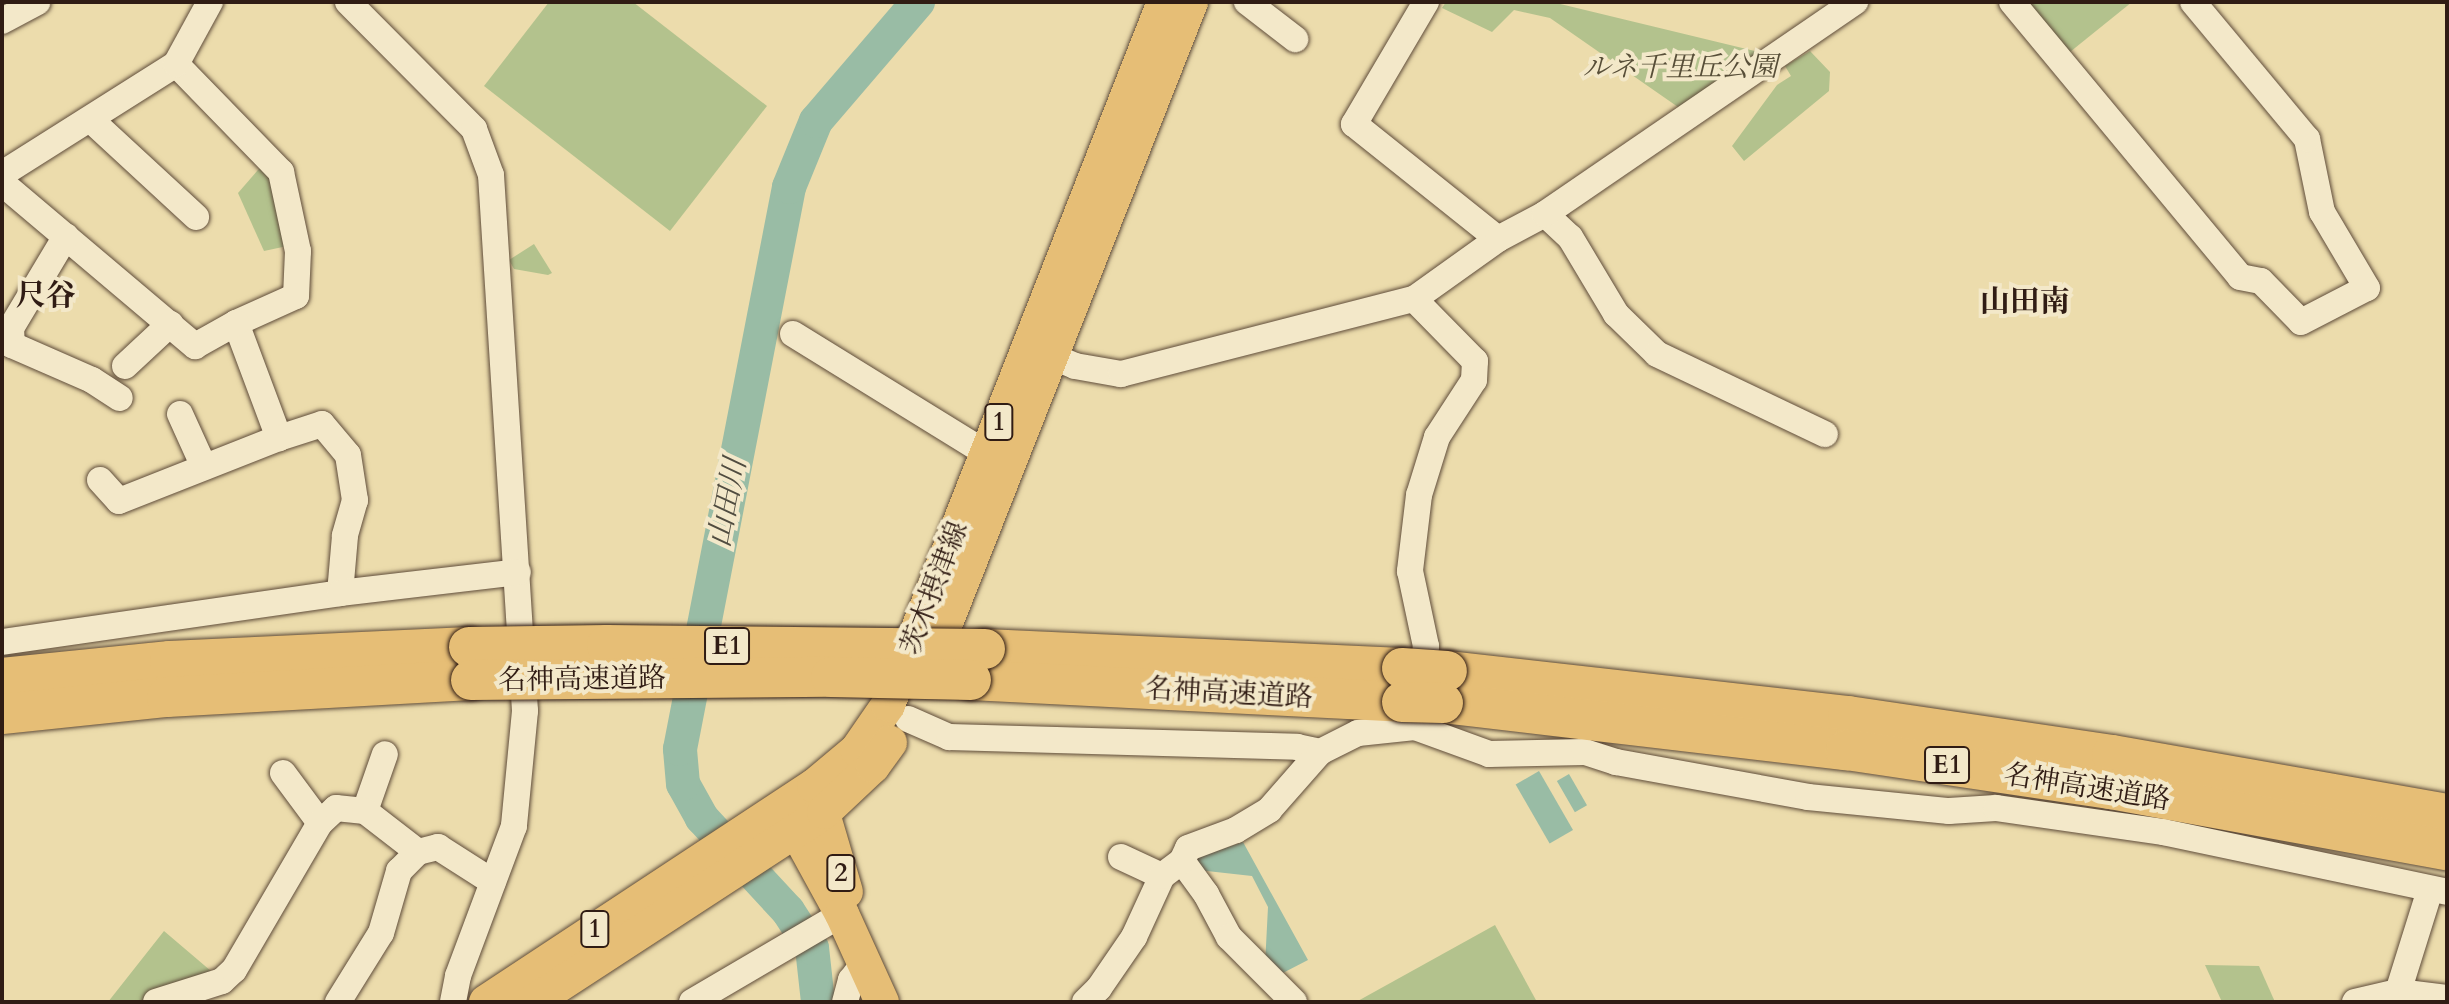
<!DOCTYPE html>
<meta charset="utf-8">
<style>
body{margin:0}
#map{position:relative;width:2449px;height:1004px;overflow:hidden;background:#ecdcac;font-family:Cardo,"Noto Serif JP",serif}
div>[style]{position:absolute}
.green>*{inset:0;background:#b3c28d}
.water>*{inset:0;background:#99bca5;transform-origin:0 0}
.river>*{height:34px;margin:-17px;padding:0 17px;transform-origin:17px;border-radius:17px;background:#99bca5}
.roads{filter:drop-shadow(0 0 2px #5f4c3a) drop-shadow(0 0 2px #5f4c3a)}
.minor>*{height:26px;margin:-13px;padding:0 13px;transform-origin:13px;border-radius:13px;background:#f3e8c9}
.major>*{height:34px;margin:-17px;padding:0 17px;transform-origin:17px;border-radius:17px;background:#e6be76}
.highway>*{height:40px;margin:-20px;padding:0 20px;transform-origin:20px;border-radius:20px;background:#e6be76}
.bridges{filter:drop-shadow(0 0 2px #301c14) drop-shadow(0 0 2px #301c14)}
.highway-bridge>*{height:40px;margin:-20px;padding:0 20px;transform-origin:20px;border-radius:20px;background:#e6be76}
span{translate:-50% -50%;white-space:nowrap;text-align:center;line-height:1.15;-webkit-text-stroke:8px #f3e8c9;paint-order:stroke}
.shield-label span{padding:2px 6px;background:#f3e8c9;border:2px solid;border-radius:6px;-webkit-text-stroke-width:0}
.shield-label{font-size:26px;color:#301c14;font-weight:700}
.park-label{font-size:28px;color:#574e38;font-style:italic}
.street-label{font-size:28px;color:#301c14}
.neighbourhood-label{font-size:30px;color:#301c14;font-weight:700}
.water-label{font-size:30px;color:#504c40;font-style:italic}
.frame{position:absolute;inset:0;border:4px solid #301c14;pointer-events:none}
</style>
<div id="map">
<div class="green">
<div style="clip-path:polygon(549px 2px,633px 2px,767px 106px,670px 231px,484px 86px)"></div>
<div style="clip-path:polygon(1446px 2px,1552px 2px,1763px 53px,1678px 107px,1550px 18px,1514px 10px,1492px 32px,1442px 8px)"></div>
<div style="clip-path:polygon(2019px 2px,2132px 2px,2065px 56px)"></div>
<div style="clip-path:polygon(1810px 51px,1830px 72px,1829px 91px,1744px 161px,1732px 146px,1777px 85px,1791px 76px,1785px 66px)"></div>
<div style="clip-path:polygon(264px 163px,273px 170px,292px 245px,264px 251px,238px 193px)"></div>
<div style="clip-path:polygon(534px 244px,552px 273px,548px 275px,514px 269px,509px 260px)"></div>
<div style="clip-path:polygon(1495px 925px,1537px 1002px,1356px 1002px)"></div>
<div style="clip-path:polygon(164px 931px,211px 971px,149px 994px,141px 1002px,108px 1002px)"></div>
<div style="clip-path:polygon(2205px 965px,2259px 966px,2275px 1002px,2222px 1002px)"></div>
</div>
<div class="water">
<div style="left:1539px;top:771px;width:68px;height:27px;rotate:60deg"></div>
<div style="left:1569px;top:774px;width:36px;height:14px;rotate:60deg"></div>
<div style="clip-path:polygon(1243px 842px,1308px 960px,1277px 976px,1265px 965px,1268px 907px,1252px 876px,1198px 870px,1192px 859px)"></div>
</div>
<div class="river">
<div style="left:818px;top:1002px;width:54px;rotate:-96.3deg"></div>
<div style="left:812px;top:948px;width:44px;rotate:-123deg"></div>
<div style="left:788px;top:911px;width:127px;rotate:-132.8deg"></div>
<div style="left:702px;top:818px;width:39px;rotate:-119deg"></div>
<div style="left:683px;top:784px;width:35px;rotate:-95deg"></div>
<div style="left:680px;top:749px;width:572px;rotate:-79.02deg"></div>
<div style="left:789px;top:187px;width:71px;rotate:-67.8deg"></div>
<div style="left:816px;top:121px;width:157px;rotate:-49.4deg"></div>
</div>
<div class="roads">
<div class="minor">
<div style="left:348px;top:2px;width:179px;rotate:45.2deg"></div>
<div style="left:474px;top:129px;width:49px;rotate:69.7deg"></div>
<div style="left:491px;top:175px;width:537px;rotate:86.37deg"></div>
<div style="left:525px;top:711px;width:116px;rotate:95.5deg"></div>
<div style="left:514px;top:826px;width:160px;rotate:110.5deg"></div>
<div style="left:458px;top:976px;width:26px;rotate:101deg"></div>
<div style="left:1247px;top:2px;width:61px;rotate:37.6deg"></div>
<div style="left:1426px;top:2px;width:142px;rotate:120.5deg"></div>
<div style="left:1354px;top:124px;width:184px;rotate:38.6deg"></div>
<div style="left:2012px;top:2px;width:357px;rotate:50.3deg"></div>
<div style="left:2240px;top:277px;width:21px;rotate:11deg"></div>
<div style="left:2261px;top:281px;width:57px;rotate:45.7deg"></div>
<div style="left:2301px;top:322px;width:74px;rotate:-27.3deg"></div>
<div style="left:2367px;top:288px;width:88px;rotate:-120.6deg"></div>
<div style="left:2322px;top:212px;width:75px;rotate:-101.6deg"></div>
<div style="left:2307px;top:139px;width:178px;rotate:-129.8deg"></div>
<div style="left:2px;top:21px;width:40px;rotate:-28deg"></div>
<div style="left:176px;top:64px;width:151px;rotate:45.8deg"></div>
<div style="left:281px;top:172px;width:81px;rotate:77.9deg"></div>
<div style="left:298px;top:251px;width:45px;rotate:92.5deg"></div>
<div style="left:296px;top:296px;width:66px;rotate:155.8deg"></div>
<div style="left:236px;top:323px;width:123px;rotate:69.5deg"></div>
<div style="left:279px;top:438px;width:45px;rotate:-18deg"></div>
<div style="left:322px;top:424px;width:40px;rotate:50deg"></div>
<div style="left:348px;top:455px;width:46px;rotate:81.2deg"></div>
<div style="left:355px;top:500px;width:37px;rotate:106deg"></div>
<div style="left:345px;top:536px;width:57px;rotate:95deg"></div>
<div style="left:91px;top:120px;width:143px;rotate:42.7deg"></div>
<div style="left:2px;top:174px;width:206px;rotate:-32.3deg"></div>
<div style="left:176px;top:64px;width:71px;rotate:-61.3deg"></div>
<div style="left:2px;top:183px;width:253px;rotate:40.2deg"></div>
<div style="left:195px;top:346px;width:47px;rotate:-29.3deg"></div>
<div style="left:1545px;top:214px;width:34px;rotate:43deg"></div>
<div style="left:1570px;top:237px;width:90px;rotate:59.1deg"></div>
<div style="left:1616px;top:314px;width:57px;rotate:44.3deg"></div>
<div style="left:1657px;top:354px;width:186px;rotate:25.5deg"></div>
<div style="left:1414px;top:299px;width:87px;rotate:45.5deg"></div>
<div style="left:1475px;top:361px;width:19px;rotate:93deg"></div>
<div style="left:1474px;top:380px;width:68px;rotate:123deg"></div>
<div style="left:1437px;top:437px;width:61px;rotate:107.2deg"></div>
<div style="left:1419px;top:495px;width:77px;rotate:96.8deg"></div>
<div style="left:1410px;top:571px;width:77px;rotate:78deg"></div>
<div style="left:1426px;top:646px;width:37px;rotate:98deg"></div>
<div style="left:11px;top:328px;width:17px;rotate:87deg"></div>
<div style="left:12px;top:345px;width:87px;rotate:23.6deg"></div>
<div style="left:92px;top:380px;width:33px;rotate:33deg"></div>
<div style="left:793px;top:334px;width:228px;rotate:31.7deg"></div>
<div style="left:2px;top:335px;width:11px;rotate:-38deg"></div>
<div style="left:11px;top:328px;width:107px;rotate:-59.1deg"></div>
<div style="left:1035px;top:349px;width:43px;rotate:23deg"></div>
<div style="left:1075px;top:366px;width:47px;rotate:9.9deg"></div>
<div style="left:1121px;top:374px;width:302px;rotate:-14.4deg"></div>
<div style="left:1414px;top:299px;width:103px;rotate:-35.5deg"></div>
<div style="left:1498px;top:239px;width:53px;rotate:-28deg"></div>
<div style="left:1545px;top:214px;width:376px;rotate:-34.4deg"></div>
<div style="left:125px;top:366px;width:62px;rotate:-43deg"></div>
<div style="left:180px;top:414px;width:58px;rotate:65.6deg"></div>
<div style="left:100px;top:480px;width:28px;rotate:48deg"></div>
<div style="left:119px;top:501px;width:172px;rotate:-21.5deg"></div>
<div style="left:2px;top:642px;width:342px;rotate:-8.2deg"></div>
<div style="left:340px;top:593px;width:179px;rotate:-6.7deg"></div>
<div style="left:908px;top:719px;width:45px;rotate:23.7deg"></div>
<div style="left:949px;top:737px;width:348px;rotate:1.6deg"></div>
<div style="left:1297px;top:747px;width:24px;rotate:12deg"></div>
<div style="left:283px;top:773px;width:62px;rotate:53.5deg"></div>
<div style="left:365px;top:811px;width:60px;rotate:-70.7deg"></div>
<div style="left:1121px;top:857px;width:45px;rotate:24.9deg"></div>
<div style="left:1182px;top:861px;width:41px;rotate:54deg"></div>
<div style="left:1206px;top:894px;width:49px;rotate:61.9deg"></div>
<div style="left:1229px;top:937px;width:92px;rotate:45deg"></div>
<div style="left:2398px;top:992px;width:107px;rotate:-72.6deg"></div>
<div style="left:156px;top:1002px;width:69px;rotate:-17.7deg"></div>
<div style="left:222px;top:981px;width:16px;rotate:-43deg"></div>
<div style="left:234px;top:970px;width:170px;rotate:-59.7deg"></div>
<div style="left:320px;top:823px;width:22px;rotate:-43deg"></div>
<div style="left:336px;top:808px;width:29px;rotate:6deg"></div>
<div style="left:365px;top:811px;width:67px;rotate:37.7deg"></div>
<div style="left:338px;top:1002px;width:81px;rotate:-58.1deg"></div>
<div style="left:381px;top:933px;width:65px;rotate:-73.8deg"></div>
<div style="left:399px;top:871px;width:27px;rotate:-45deg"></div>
<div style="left:418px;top:852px;width:21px;rotate:-14deg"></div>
<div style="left:438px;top:847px;width:65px;rotate:32.5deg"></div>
<div style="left:692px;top:1002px;width:174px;rotate:-30.4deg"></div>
<div style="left:845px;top:1002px;width:23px;rotate:-75deg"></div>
<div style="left:851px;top:980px;width:21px;rotate:-53deg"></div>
<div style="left:1085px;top:1002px;width:20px;rotate:-45deg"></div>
<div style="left:1099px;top:988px;width:62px;rotate:-55.5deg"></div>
<div style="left:1134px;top:937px;width:67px;rotate:-65.3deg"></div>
<div style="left:1162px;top:876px;width:25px;rotate:-37deg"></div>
<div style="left:1182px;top:861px;width:14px;rotate:-65deg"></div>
<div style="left:1188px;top:848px;width:51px;rotate:-20.6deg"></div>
<div style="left:1236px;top:830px;width:39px;rotate:-31deg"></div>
<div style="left:1269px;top:810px;width:77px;rotate:-48.7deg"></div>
<div style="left:1320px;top:752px;width:42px;rotate:-26.6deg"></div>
<div style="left:1358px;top:733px;width:57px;rotate:-6deg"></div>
<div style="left:1415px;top:727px;width:79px;rotate:20deg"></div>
<div style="left:1489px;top:754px;width:96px;rotate:-1.2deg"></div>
<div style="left:1585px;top:752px;width:33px;rotate:18deg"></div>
<div style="left:1616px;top:762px;width:195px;rotate:10.3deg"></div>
<div style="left:1808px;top:797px;width:142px;rotate:5.7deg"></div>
<div style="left:1949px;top:811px;width:47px;rotate:-3.7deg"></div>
<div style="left:1996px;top:808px;width:169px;rotate:8.2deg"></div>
<div style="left:2163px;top:832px;width:290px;rotate:11.9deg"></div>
<div style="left:2355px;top:1002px;width:44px;rotate:-13.1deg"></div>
<div style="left:2398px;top:992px;width:49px;rotate:7deg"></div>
</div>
<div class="major">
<div style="left:927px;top:671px;width:719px;rotate:-68.46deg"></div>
<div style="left:817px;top:793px;width:103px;rotate:73.7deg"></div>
<div style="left:785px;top:810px;width:119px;rotate:61.3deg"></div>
<div style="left:842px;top:914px;width:97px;rotate:65.6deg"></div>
<div style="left:486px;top:1002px;width:393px;rotate:-33.4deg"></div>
<div style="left:814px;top:786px;width:56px;rotate:-39.9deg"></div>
<div style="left:857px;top:750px;width:55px;rotate:-55.4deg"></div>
<div style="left:888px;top:705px;width:755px;rotate:-68.56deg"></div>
<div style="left:533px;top:1002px;width:348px;rotate:-33.1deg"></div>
<div style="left:824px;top:812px;width:67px;rotate:-43.2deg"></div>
<div style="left:873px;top:766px;width:29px;rotate:-54deg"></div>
</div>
<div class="highway">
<div style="left:985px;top:649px;width:417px;rotate:2.6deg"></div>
<div style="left:1447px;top:671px;width:404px;rotate:6.4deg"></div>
<div style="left:1848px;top:716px;width:267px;rotate:8.4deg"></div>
<div style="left:2112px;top:755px;width:340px;rotate:10deg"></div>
<div style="left:2px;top:678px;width:169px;rotate:-5.8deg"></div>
<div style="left:170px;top:661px;width:299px;rotate:-2.7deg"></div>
<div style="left:971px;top:680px;width:432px;rotate:2.9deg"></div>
<div style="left:1443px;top:703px;width:406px;rotate:6.7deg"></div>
<div style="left:1846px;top:750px;width:267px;rotate:8.4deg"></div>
<div style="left:2110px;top:789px;width:342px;rotate:10.3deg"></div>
<div style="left:2px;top:714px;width:166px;rotate:-5.9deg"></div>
<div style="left:167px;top:697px;width:304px;rotate:-3.2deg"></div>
</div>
</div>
<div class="bridges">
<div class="highway-bridge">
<div style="left:469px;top:647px;width:138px;rotate:-0.8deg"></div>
<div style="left:607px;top:645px;width:378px;rotate:0.6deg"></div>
<div style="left:1402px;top:668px;width:45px;rotate:3.8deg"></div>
<div style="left:471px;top:680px;width:360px;rotate:-0.5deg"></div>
<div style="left:831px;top:677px;width:140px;rotate:1.2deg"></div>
<div style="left:1402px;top:702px;width:41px;rotate:1.4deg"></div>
</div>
</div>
<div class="shield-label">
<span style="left:999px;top:422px">1</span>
<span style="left:727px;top:646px">E1</span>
<span style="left:1947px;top:765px">E1</span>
<span style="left:841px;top:873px">2</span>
<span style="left:595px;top:929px">1</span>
</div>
<div class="park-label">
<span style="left:1680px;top:67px">ルネ千里丘公園</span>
</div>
<div class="street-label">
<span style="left:934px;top:588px;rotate:-69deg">茨木摂津線</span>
<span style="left:582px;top:679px;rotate:-1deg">名神高速道路</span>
<span style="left:1229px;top:693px;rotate:3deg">名神高速道路</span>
<span style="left:2087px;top:787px;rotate:9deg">名神高速道路</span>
</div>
<div class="neighbourhood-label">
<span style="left:46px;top:296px">尺谷</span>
<span style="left:2025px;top:302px">山田南</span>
</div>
<div class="water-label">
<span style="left:728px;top:503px;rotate:-79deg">山田川</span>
</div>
<div class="frame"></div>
</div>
